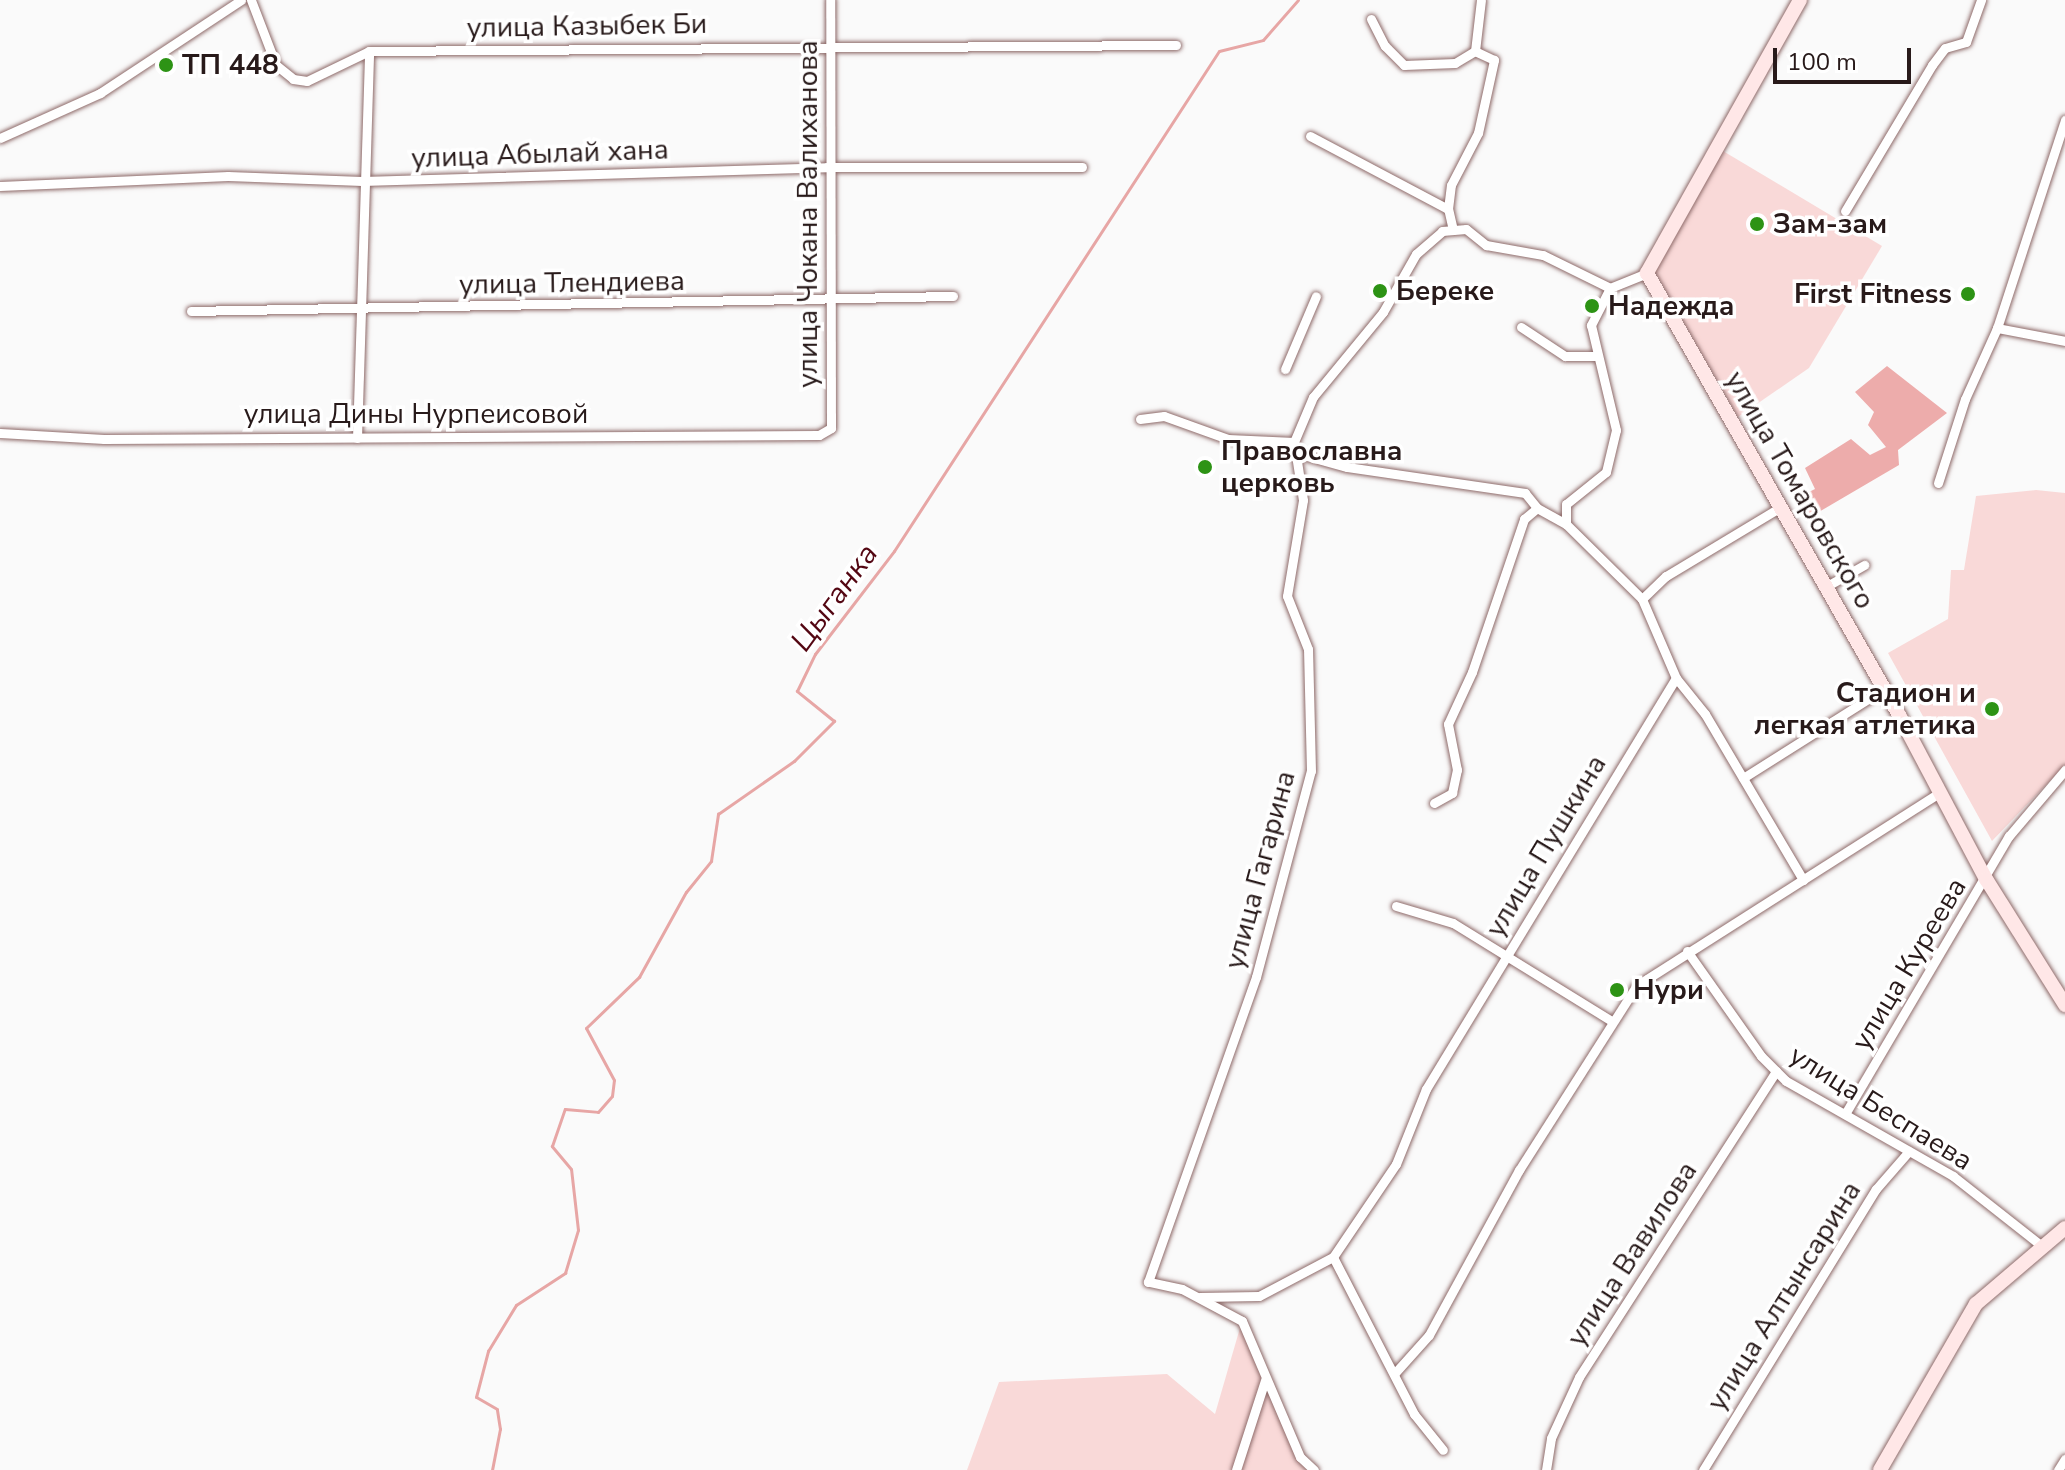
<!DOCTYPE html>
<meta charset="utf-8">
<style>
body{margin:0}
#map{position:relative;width:2065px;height:1470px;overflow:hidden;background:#fafafa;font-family:"Nunito Sans",sans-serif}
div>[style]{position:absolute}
.green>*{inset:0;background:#f9d9d8}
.forest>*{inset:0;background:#edacab}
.stream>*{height:3px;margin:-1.5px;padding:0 1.5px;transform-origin:1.5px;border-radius:1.5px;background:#e7a6a5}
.roads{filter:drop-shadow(0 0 2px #8e6a69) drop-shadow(0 0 2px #8e6a69)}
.street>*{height:9px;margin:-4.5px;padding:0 4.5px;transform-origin:4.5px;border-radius:4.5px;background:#fff}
.secondary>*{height:14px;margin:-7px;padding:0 7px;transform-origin:7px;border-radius:7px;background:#ffe7e7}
.dots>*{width:22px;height:22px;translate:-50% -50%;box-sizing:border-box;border:4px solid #fff;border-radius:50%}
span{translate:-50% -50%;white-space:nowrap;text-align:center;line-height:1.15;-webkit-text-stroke:7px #fff;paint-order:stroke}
.street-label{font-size:28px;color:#281a1a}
.poi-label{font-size:28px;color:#281a1a;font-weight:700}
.left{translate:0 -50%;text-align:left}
.right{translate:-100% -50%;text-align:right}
.water-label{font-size:30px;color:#530612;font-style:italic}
.scale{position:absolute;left:1773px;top:48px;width:138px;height:36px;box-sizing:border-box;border:4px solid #281a1a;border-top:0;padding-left:10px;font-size:24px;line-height:28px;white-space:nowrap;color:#281a1a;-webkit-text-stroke:6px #fff;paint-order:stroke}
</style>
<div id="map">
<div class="green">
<div style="clip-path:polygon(1723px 151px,1882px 246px,1809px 368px,1738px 417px,1654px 270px)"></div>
<div style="clip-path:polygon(2036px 490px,2065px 493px,2065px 765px,1992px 841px,1888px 653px,1948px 619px,1951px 570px,1964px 570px,1976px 496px)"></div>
<div style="clip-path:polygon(1242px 1321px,1300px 1457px,1314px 1470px,967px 1470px,999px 1382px,1167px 1374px,1215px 1414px)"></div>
</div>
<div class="forest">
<div style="clip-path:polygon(1887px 366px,1947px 413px,1898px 450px,1899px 465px,1812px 516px,1797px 498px,1815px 489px,1805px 468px,1851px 439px,1870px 455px,1886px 447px,1868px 425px,1874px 412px,1855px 392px)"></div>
</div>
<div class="stream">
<div style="left:492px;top:1470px;width:42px;rotate:-79deg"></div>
<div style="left:500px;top:1429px;width:20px;rotate:-99deg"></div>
<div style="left:497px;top:1409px;width:24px;rotate:-150deg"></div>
<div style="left:476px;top:1397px;width:48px;rotate:-75.4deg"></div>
<div style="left:488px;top:1351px;width:54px;rotate:-58.7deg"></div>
<div style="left:516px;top:1305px;width:59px;rotate:-33.1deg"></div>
<div style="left:565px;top:1273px;width:45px;rotate:-73.2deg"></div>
<div style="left:578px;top:1230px;width:61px;rotate:-96.5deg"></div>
<div style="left:571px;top:1169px;width:30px;rotate:-130deg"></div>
<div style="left:552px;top:1146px;width:39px;rotate:-71deg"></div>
<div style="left:565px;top:1109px;width:33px;rotate:5deg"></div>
<div style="left:598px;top:1112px;width:21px;rotate:-49deg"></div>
<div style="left:612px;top:1096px;width:16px;rotate:-83deg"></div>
<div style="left:614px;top:1080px;width:59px;rotate:-118.3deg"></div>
<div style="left:586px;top:1028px;width:74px;rotate:-43.9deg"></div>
<div style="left:639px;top:977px;width:97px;rotate:-61.1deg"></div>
<div style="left:686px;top:892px;width:40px;rotate:-51deg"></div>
<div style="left:711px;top:861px;width:48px;rotate:-81.5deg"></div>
<div style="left:718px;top:814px;width:93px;rotate:-34.9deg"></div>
<div style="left:794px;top:761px;width:57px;rotate:-45deg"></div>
<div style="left:834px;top:721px;width:48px;rotate:-141deg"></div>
<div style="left:797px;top:691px;width:41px;rotate:-64.1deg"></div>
<div style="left:815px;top:654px;width:130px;rotate:-52.5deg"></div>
<div style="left:894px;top:551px;width:596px;rotate:-56.98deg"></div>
<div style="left:1219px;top:51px;width:45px;rotate:-14deg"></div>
<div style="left:1263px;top:40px;width:53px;rotate:-48.8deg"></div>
</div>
<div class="roads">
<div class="street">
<div style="left:251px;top:0;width:70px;rotate:69deg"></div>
<div style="left:276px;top:65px;width:22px;rotate:39deg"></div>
<div style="left:293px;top:79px;width:14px;rotate:8deg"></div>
<div style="left:307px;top:81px;width:69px;rotate:-25.8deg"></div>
<div style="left:369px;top:51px;width:807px;rotate:-0.43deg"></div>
<div style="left:1371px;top:19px;width:30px;rotate:63deg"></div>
<div style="left:1385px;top:46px;width:27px;rotate:45deg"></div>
<div style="left:1404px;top:65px;width:51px;rotate:-2.2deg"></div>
<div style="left:1455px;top:63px;width:23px;rotate:-31deg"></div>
<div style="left:1310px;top:136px;width:156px;rotate:27.9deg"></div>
<div style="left:0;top:138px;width:110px;rotate:-24.2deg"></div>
<div style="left:100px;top:93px;width:169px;rotate:-33.4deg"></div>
<div style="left:0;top:186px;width:228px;rotate:-2.5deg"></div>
<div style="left:228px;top:176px;width:134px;rotate:2.1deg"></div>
<div style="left:362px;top:181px;width:465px;rotate:-1.7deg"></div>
<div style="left:827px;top:167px;width:255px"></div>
<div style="left:1845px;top:211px;width:170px;rotate:-59.2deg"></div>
<div style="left:1932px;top:65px;width:21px;rotate:-53deg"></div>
<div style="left:1945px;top:48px;width:22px;rotate:-16deg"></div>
<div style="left:1966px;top:42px;width:45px;rotate:-70.3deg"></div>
<div style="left:1453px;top:230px;width:22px;rotate:-103deg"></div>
<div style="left:1448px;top:209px;width:24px;rotate:-83deg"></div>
<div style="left:1451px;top:185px;width:59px;rotate:-62.6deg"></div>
<div style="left:1478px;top:133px;width:75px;rotate:-77.6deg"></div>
<div style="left:1494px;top:60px;width:21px;rotate:-155deg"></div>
<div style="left:1475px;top:51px;width:51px;rotate:-83.3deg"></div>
<div style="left:1610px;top:288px;width:42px;rotate:117.2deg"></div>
<div style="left:1591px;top:325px;width:108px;rotate:76.6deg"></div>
<div style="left:1616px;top:430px;width:43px;rotate:103.4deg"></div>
<div style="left:1606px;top:472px;width:51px;rotate:141.3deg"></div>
<div style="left:1566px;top:504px;width:20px;rotate:90deg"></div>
<div style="left:1566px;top:524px;width:107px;rotate:44.6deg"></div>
<div style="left:191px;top:311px;width:762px;rotate:-1.13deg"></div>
<div style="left:1521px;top:327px;width:53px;rotate:33.4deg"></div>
<div style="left:1565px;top:356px;width:31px"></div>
<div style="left:1997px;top:328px;width:69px;rotate:10.8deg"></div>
<div style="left:1285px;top:369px;width:79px;rotate:-67deg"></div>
<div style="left:1140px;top:419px;width:24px;rotate:-7deg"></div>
<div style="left:1164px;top:416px;width:68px;rotate:19.8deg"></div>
<div style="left:1228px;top:439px;width:66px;rotate:2.6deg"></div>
<div style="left:0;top:433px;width:104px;rotate:3.3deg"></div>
<div style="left:104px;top:439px;width:715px;rotate:-0.32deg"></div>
<div style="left:819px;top:435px;width:14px;rotate:-30deg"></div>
<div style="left:831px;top:428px;width:428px;rotate:-90.1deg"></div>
<div style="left:357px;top:438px;width:387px;rotate:-88.2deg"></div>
<div style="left:1296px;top:453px;width:53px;rotate:15.4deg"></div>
<div style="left:1347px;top:467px;width:180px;rotate:8.3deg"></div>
<div style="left:1525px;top:493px;width:19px;rotate:51deg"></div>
<div style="left:1938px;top:483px;width:88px;rotate:-72.2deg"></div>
<div style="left:1965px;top:399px;width:78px;rotate:-65.7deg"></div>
<div style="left:1997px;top:328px;width:219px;rotate:-71.9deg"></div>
<div style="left:1537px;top:508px;width:33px;rotate:29deg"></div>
<div style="left:1827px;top:586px;width:43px;rotate:-29.6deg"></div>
<div style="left:1676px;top:678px;width:46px;rotate:51.1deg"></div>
<div style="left:1705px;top:714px;width:193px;rotate:59.4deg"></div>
<div style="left:1743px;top:778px;width:167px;rotate:-32.3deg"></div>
<div style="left:1434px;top:803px;width:21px;rotate:-29deg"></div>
<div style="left:1452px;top:793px;width:24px;rotate:-78deg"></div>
<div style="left:1457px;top:770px;width:47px;rotate:-101.1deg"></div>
<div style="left:1448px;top:724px;width:57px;rotate:-65.2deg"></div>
<div style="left:1472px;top:672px;width:162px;rotate:-71.2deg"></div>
<div style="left:1524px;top:519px;width:17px;rotate:-40deg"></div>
<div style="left:1396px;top:906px;width:59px;rotate:16.6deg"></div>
<div style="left:1453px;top:923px;width:185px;rotate:31.7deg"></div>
<div style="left:1687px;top:951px;width:128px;rotate:54.8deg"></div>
<div style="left:1761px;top:1056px;width:35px;rotate:45deg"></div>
<div style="left:1786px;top:1081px;width:192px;rotate:29.6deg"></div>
<div style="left:1953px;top:1176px;width:113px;rotate:38.2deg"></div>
<div style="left:1845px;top:1114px;width:323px;rotate:-59.5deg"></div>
<div style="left:2009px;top:836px;width:87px;rotate:-49.7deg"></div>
<div style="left:1333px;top:1257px;width:177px;rotate:62.7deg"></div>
<div style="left:1414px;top:1414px;width:46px;rotate:51.1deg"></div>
<div style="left:1200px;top:1297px;width:59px;rotate:-1deg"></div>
<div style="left:1259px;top:1296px;width:84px;rotate:-27.8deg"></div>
<div style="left:1333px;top:1257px;width:112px;rotate:-55.9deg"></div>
<div style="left:1396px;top:1164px;width:81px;rotate:-68.2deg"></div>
<div style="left:1426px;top:1089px;width:481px;rotate:-58.7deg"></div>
<div style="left:1676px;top:678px;width:86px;rotate:-113.3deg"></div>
<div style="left:1642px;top:599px;width:33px;rotate:-44deg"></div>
<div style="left:1666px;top:576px;width:132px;rotate:-31deg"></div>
<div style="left:1394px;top:1374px;width:52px;rotate:-48.1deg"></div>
<div style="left:1429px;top:1335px;width:188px;rotate:-61.4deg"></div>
<div style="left:1519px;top:1170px;width:218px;rotate:-57.5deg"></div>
<div style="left:1636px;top:986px;width:361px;rotate:-32.5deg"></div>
<div style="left:1236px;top:1470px;width:95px;rotate:-72.1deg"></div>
<div style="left:1314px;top:1470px;width:19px;rotate:-137deg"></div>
<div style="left:1300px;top:1457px;width:148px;rotate:-113.1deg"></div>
<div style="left:1242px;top:1321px;width:68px;rotate:-151.9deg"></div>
<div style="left:1182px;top:1289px;width:35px;rotate:-168deg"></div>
<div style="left:1148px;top:1282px;width:324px;rotate:-70.5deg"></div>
<div style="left:1256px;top:977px;width:213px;rotate:-75.1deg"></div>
<div style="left:1311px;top:771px;width:122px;rotate:-91.4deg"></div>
<div style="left:1308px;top:649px;width:57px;rotate:-111.6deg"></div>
<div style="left:1287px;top:596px;width:97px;rotate:-80.5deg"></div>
<div style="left:1303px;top:500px;width:59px;rotate:-98.8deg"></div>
<div style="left:1294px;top:442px;width:49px;rotate:-67.1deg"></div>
<div style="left:1313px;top:397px;width:110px;rotate:-50.5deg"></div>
<div style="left:1383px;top:312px;width:67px;rotate:-60.4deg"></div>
<div style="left:1416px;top:254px;width:35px;rotate:-41deg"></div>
<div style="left:1442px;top:231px;width:24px;rotate:-5deg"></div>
<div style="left:1466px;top:229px;width:26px;rotate:39deg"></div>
<div style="left:1486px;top:245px;width:58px;rotate:10deg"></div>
<div style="left:1543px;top:255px;width:75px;rotate:26.2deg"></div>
<div style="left:1610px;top:288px;width:40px;rotate:-22deg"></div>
<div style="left:1546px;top:1470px;width:32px;rotate:-81deg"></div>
<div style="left:1551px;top:1438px;width:67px;rotate:-65.3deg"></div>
<div style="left:1579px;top:1377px;width:364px;rotate:-57.2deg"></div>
<div style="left:1703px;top:1470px;width:330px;rotate:-58.4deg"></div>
<div style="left:1876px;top:1189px;width:50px;rotate:-49deg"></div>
<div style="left:2058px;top:1470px;width:13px;rotate:-58deg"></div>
</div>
<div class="secondary">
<div style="left:1800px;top:0;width:313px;rotate:119.3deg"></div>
<div style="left:1647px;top:273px;width:509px;rotate:60.31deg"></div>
<div style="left:1899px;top:715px;width:186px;rotate:62.1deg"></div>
<div style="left:1986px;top:879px;width:149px;rotate:57.9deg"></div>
<div style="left:1880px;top:1470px;width:192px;rotate:-60deg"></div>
<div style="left:1976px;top:1304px;width:117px;rotate:-40.5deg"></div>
</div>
</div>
<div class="dots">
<div style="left:166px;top:65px;background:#2d9315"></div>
<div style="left:1757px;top:224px;background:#2d9315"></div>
<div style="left:1380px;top:291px;background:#2d9315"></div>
<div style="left:1968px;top:294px;background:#2d9315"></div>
<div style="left:1592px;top:306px;background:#2d9315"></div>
<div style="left:1205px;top:467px;background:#2d9315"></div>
<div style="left:1992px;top:709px;background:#2d9315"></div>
<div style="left:1617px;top:990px;background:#2d9315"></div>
</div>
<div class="street-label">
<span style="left:587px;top:26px;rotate:-1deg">улица Казыбек Би</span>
<span style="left:540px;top:154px;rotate:-2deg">улица Абылай хана</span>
<span style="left:808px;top:214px;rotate:-90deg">улица Чокана Валиханова</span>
<span style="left:572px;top:283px;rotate:-1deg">улица Тлендиева</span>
<span style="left:416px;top:414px">улица Дины Нурпеисовой</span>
<span style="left:1800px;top:490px;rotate:60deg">улица Томаровского</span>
<span style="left:1546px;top:846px;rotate:-59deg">улица Пушкина</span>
<span style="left:1260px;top:870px;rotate:-75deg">улица Гагарина</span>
<span style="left:1909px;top:964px;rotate:-59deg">улица Куреева</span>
<span style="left:1881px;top:1108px;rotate:32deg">улица Беспаева</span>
<span style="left:1632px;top:1254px;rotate:-57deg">улица Вавилова</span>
<span style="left:1784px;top:1296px;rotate:-58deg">улица Алтынсарина</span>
</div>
<div class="poi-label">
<span class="left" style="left:182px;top:65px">ТП 448</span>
<span class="left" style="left:1773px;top:224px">Зам-зам</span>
<span class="left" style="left:1396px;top:291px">Береке</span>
<span class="right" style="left:1952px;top:294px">First Fitness</span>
<span class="left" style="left:1608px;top:306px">Надежда</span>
<span class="left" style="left:1221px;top:467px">Православна<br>церковь</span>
<span class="right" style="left:1976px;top:709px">Стадион и<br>легкая атлетика</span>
<span class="left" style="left:1633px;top:990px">Нури</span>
</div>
<div class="water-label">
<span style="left:835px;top:598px;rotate:-54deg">Цыганка</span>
</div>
<div class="scale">100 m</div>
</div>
